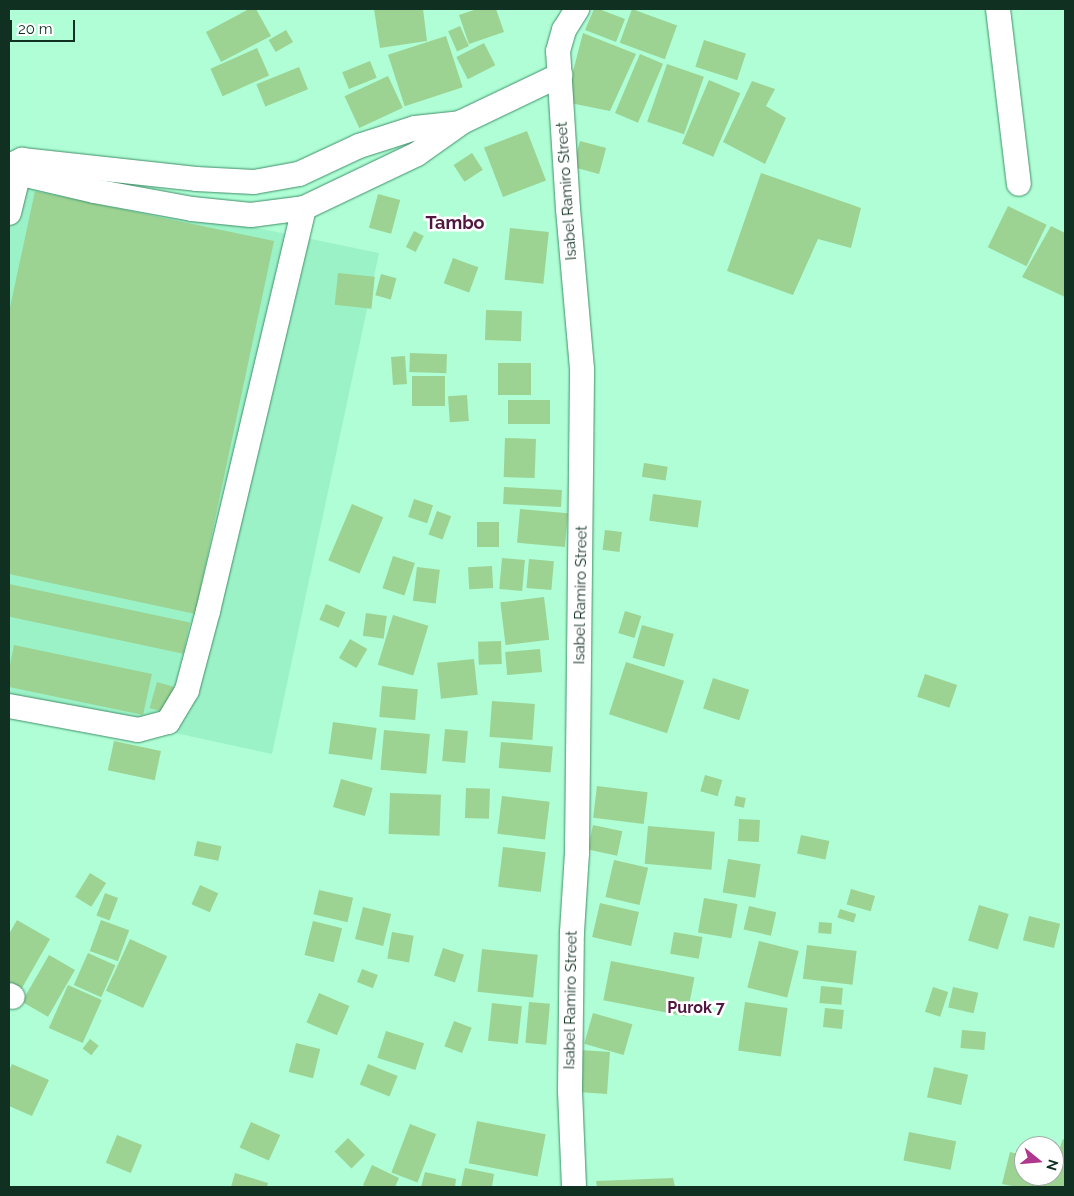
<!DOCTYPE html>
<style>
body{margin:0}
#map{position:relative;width:1074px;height:1196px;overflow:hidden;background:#affed5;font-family:Raleway,sans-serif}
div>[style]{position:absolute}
.built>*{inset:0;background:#9cf2c7}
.building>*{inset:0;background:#9cd393;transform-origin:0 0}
.roads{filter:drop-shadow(0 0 1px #428f6b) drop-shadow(0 0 1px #428f6b)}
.minor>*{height:24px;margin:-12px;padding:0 12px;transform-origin:12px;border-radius:12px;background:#fff}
span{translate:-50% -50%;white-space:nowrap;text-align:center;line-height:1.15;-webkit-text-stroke:5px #fff;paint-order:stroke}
.street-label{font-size:15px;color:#103022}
.neighbourhood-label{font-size:16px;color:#511740;font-weight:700}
.quarter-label{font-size:18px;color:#511740;font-weight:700}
.frame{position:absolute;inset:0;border:10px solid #103022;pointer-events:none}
.north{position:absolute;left:1014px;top:1136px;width:50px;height:50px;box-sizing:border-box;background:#fff;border:1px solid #9faca7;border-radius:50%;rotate:107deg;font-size:14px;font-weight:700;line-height:20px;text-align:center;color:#103022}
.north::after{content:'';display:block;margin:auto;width:18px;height:22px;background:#af378d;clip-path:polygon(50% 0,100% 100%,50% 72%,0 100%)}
.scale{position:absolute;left:10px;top:20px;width:65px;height:22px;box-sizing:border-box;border:2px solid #103022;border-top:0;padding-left:6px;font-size:15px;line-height:18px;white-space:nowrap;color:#103022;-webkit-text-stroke:4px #fff;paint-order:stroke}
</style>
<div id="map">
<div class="built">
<div style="clip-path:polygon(20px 179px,379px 253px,272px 754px,9px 697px,9px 232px)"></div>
</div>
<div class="building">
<div style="clip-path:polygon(249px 9px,256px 9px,271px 36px,221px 62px,206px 32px)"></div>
<div style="clip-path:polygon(374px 9px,423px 9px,427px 41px,380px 48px)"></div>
<div style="clip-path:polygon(477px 9px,496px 9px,504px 32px,469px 44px,459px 15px)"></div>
<div style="clip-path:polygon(594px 9px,599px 9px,625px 19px,616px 42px,585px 30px)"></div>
<div style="left:632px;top:9px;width:48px;height:36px;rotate:20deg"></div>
<div style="left:460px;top:26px;width:22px;height:13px;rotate:66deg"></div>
<div style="left:286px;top:30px;width:14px;height:20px;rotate:60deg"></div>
<div style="clip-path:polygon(583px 33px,636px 54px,610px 111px,565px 102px)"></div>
<div style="left:446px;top:36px;width:54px;height:61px;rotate:72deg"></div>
<div style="left:704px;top:40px;width:44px;height:28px;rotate:18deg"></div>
<div style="left:484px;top:43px;width:25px;height:31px;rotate:63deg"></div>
<div style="left:257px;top:48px;width:30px;height:51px;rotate:66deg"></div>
<div style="left:640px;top:54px;width:25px;height:64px;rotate:23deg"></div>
<div style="left:370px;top:61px;width:18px;height:30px;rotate:68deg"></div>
<div style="left:667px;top:64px;width:39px;height:61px;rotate:19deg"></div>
<div style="left:299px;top:67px;width:24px;height:46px;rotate:68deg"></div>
<div style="left:388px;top:76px;width:35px;height:48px;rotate:65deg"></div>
<div style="left:709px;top:80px;width:34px;height:69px;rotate:23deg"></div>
<div style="clip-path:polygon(752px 81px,775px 89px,766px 106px,786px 118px,765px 164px,723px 142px)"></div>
<div style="left:527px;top:131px;width:53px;height:46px;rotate:69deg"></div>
<div style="left:580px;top:141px;width:27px;height:27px;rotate:15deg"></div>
<div style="left:472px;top:153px;width:20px;height:22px;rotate:57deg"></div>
<div style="clip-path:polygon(761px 173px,861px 208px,851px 248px,818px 239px,793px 295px,727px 271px)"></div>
<div style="clip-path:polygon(35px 191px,274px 241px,195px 614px,9px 574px,9px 312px)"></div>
<div style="left:378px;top:194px;width:23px;height:35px;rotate:15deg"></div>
<div style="left:1008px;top:206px;width:43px;height:46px;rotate:26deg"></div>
<div style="clip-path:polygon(1051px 226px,1065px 233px,1065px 297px,1022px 277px)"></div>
<div style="left:510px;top:228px;width:39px;height:52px;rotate:6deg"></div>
<div style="left:414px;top:231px;width:11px;height:18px;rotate:27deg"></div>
<div style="left:453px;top:258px;width:27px;height:27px;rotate:20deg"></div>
<div style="left:338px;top:273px;width:37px;height:32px;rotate:6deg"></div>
<div style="left:381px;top:274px;width:16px;height:22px;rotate:15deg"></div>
<div style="left:486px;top:310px;width:36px;height:30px;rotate:2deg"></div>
<div style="left:410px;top:353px;width:37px;height:19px;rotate:2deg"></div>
<div style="left:405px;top:356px;width:28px;height:14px;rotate:86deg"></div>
<div style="left:498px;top:363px;width:33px;height:32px"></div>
<div style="left:412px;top:376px;width:33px;height:30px"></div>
<div style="left:467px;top:395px;width:26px;height:19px;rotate:86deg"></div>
<div style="left:550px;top:400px;width:24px;height:42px;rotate:90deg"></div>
<div style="left:505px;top:438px;width:31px;height:39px;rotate:2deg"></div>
<div style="left:644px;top:463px;width:24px;height:14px;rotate:9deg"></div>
<div style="left:504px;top:487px;width:58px;height:17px;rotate:3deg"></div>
<div style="left:653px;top:494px;width:49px;height:27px;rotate:8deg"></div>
<div style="left:414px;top:499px;width:20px;height:19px;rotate:18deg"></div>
<div style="left:352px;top:504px;width:34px;height:61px;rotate:23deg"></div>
<div style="left:520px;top:509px;width:48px;height:34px;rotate:5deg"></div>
<div style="left:437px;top:511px;width:15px;height:25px;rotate:20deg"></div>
<div style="left:499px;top:522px;width:25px;height:22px;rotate:90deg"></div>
<div style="left:605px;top:530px;width:17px;height:20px;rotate:7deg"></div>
<div style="left:393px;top:556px;width:23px;height:34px;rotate:18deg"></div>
<div style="left:502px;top:558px;width:23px;height:31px;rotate:5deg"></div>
<div style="left:529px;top:559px;width:25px;height:29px;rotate:5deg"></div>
<div style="left:492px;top:566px;width:22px;height:24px;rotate:87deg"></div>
<div style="left:417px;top:567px;width:23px;height:34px;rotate:7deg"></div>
<div style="left:9px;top:584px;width:185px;height:32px;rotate:12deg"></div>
<div style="left:544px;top:597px;width:43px;height:44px;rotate:83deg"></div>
<div style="left:326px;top:604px;width:21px;height:17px;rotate:23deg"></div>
<div style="left:625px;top:611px;width:17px;height:23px;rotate:17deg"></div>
<div style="left:366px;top:613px;width:21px;height:23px;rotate:8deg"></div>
<div style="left:393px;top:615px;width:37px;height:52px;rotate:17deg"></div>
<div style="left:642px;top:625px;width:33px;height:34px;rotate:16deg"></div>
<div style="left:350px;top:639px;width:20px;height:22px;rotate:30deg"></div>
<div style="left:501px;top:641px;width:23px;height:23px;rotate:88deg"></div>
<div style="clip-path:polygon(14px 645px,152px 674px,143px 715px,9px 687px,9px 669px)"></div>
<div style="left:540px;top:649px;width:23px;height:35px;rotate:85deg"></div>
<div style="left:474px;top:659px;width:36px;height:37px;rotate:84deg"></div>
<div style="left:626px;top:662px;width:61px;height:55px;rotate:18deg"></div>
<div style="left:925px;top:674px;width:34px;height:24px;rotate:19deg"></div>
<div style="left:713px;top:678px;width:38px;height:32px;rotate:18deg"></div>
<div style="left:157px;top:682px;width:22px;height:27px;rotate:16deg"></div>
<div style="left:382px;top:686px;width:36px;height:31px;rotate:5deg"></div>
<div style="left:492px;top:701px;width:43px;height:36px;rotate:4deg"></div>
<div style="left:333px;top:722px;width:44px;height:32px;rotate:8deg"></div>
<div style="left:445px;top:729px;width:23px;height:32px;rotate:5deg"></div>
<div style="left:384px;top:730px;width:46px;height:40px;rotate:5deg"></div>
<div style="left:114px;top:741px;width:48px;height:30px;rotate:12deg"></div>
<div style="left:501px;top:742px;width:52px;height:26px;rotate:5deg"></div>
<div style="left:705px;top:775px;width:18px;height:17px;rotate:16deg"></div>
<div style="left:341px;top:779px;width:33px;height:29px;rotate:16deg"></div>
<div style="left:597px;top:786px;width:51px;height:32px;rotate:7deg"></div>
<div style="left:466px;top:788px;width:24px;height:30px;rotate:2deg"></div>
<div style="left:390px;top:793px;width:51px;height:41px;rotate:2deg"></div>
<div style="left:502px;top:796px;width:48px;height:38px;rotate:7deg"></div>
<div style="left:736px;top:796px;width:10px;height:10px;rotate:11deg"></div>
<div style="left:739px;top:819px;width:21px;height:22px;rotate:3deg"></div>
<div style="left:593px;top:825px;width:30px;height:25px;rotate:12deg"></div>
<div style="left:648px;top:826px;width:67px;height:38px;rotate:5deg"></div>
<div style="left:801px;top:835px;width:29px;height:19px;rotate:12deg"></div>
<div style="left:197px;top:841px;width:25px;height:15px;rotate:12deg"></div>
<div style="left:503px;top:847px;width:43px;height:40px;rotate:7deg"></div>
<div style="left:728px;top:859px;width:33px;height:34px;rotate:9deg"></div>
<div style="left:614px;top:860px;width:35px;height:38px;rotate:13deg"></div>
<div style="left:90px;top:873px;width:19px;height:28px;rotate:32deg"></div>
<div style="left:200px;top:885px;width:20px;height:21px;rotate:24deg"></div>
<div style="left:851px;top:889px;width:25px;height:16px;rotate:16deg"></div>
<div style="left:319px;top:890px;width:35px;height:25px;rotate:13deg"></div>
<div style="left:105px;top:893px;width:14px;height:24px;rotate:21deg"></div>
<div style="left:704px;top:898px;width:34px;height:35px;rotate:10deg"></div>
<div style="left:600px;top:903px;width:40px;height:35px;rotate:13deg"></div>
<div style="left:979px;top:905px;width:31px;height:37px;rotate:17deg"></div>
<div style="left:749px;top:906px;width:28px;height:24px;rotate:13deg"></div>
<div style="left:363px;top:907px;width:29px;height:33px;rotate:14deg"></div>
<div style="left:840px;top:909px;width:17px;height:9px;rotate:17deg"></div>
<div style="left:1029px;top:916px;width:32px;height:25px;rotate:14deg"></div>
<div style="clip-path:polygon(17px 920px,50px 939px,18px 995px,9px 990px,9px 934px)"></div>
<div style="left:101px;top:920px;width:30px;height:33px;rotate:20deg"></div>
<div style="left:313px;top:921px;width:30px;height:35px;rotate:14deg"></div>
<div style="left:819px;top:922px;width:13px;height:11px;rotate:4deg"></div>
<div style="left:392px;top:932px;width:22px;height:27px;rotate:10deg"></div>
<div style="left:674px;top:932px;width:29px;height:22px;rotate:10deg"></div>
<div style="left:130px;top:939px;width:41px;height:57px;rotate:25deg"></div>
<div style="left:759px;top:941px;width:41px;height:48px;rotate:14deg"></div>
<div style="left:807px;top:945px;width:50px;height:34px;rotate:7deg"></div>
<div style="left:443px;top:948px;width:22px;height:29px;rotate:18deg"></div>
<div style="left:482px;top:949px;width:56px;height:43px;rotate:6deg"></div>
<div style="left:88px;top:953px;width:30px;height:35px;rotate:24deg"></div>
<div style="left:49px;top:955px;width:30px;height:54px;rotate:30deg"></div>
<div style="left:611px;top:961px;width:85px;height:40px;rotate:11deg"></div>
<div style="left:362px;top:969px;width:17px;height:14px;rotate:21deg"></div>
<div style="left:68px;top:985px;width:37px;height:47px;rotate:24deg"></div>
<div style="left:821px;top:986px;width:22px;height:17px;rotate:5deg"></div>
<div style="left:933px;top:987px;width:16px;height:26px;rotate:18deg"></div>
<div style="left:953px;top:987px;width:26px;height:21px;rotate:13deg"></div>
<div style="left:319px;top:993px;width:33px;height:32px;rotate:23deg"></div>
<div style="left:529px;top:1002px;width:21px;height:41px;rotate:5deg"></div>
<div style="left:745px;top:1002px;width:43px;height:49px;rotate:8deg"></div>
<div style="left:492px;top:1003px;width:30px;height:38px;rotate:6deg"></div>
<div style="left:825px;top:1008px;width:19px;height:19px;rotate:6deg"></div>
<div style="left:593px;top:1013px;width:41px;height:32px;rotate:16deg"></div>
<div style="left:454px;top:1021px;width:19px;height:27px;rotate:21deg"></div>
<div style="left:962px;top:1030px;width:24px;height:18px;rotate:5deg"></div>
<div style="left:386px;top:1031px;width:40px;height:28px;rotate:18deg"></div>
<div style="left:90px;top:1039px;width:11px;height:12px;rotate:38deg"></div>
<div style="left:296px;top:1043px;width:25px;height:30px;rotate:14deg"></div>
<div style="left:581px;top:1050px;width:29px;height:42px;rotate:4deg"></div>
<div style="clip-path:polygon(12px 1064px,49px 1080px,32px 1116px,9px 1106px,9px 1071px)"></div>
<div style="left:368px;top:1064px;width:32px;height:22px;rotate:22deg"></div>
<div style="left:934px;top:1067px;width:35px;height:31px;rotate:13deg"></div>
<div style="left:477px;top:1121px;width:70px;height:43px;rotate:11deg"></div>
<div style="left:251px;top:1122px;width:32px;height:28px;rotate:24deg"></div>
<div style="left:410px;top:1124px;width:28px;height:52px;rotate:21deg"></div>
<div style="left:909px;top:1132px;width:48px;height:29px;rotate:11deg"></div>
<div style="left:117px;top:1135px;width:27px;height:30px;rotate:22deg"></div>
<div style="left:348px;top:1138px;width:24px;height:19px;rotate:45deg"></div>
<div style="clip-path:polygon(1063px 1139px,1065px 1140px,1065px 1162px,1056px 1158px)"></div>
<div style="clip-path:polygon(1010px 1152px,1024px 1156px,1024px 1176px,1054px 1176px,1054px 1163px,1065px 1166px,1065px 1187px,1017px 1187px,1002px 1184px)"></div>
<div style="clip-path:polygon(372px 1165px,399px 1178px,395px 1187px,367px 1187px,363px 1185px)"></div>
<div style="clip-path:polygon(465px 1168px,494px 1174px,492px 1187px,461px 1187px)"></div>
<div style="clip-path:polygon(425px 1172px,456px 1179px,455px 1187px,421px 1187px)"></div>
<div style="clip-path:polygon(235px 1173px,268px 1183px,267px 1187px,231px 1187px)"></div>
<div style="clip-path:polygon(673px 1178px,675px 1187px,597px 1187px,596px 1181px)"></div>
</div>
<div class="roads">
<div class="minor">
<div style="left:998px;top:9px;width:176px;rotate:83.2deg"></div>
<div style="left:13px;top:164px;width:10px;rotate:-24deg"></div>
<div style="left:22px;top:160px;width:175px;rotate:6.2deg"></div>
<div style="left:196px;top:179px;width:58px;rotate:3deg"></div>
<div style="left:254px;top:182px;width:46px;rotate:-10.1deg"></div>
<div style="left:299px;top:174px;width:66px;rotate:-25deg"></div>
<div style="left:359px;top:146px;width:59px;rotate:-17.8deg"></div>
<div style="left:415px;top:128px;width:45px;rotate:-6.3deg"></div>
<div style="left:9px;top:171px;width:87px;rotate:13.2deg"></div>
<div style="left:94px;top:191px;width:100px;rotate:10.4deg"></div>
<div style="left:192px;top:209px;width:59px;rotate:5.8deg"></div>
<div style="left:251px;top:215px;width:53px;rotate:-7.5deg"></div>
<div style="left:304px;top:208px;width:125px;rotate:-25.5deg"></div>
<div style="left:417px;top:154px;width:55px;rotate:-35.4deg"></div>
<div style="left:462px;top:122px;width:109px;rotate:-25.6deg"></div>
<div style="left:9px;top:213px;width:55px;rotate:-76.2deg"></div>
<div style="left:9px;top:706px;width:131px;rotate:10.5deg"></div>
<div style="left:138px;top:730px;width:31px;rotate:-15deg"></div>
<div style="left:168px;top:722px;width:37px;rotate:-59deg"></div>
<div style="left:187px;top:690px;width:82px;rotate:-75.1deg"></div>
<div style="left:208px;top:611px;width:414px;rotate:-76.6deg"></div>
<div style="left:9px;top:995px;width:4px;rotate:27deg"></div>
<div style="left:574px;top:1187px;width:97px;rotate:-92.4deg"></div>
<div style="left:570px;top:1090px;width:158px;rotate:-89.3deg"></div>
<div style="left:572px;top:932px;width:79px;rotate:-86.4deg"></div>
<div style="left:577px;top:853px;width:484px;rotate:-89.4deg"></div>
<div style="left:582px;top:369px;width:161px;rotate:-95deg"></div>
<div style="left:568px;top:209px;width:158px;rotate:-93.6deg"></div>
<div style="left:558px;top:51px;width:22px;rotate:-74deg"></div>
<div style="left:564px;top:30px;width:25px;rotate:-58deg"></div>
</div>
</div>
<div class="street-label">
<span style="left:567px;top:191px;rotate:-94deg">Isabel Ramiro Street</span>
<span style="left:581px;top:595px;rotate:-89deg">Isabel Ramiro Street</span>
<span style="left:571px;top:1000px;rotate:-89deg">Isabel Ramiro Street</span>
</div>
<div class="neighbourhood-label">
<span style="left:696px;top:1008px">Purok 7</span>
</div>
<div class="quarter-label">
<span style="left:455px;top:223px">Tambo</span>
</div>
<div class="frame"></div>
<div class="north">N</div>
<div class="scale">20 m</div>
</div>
